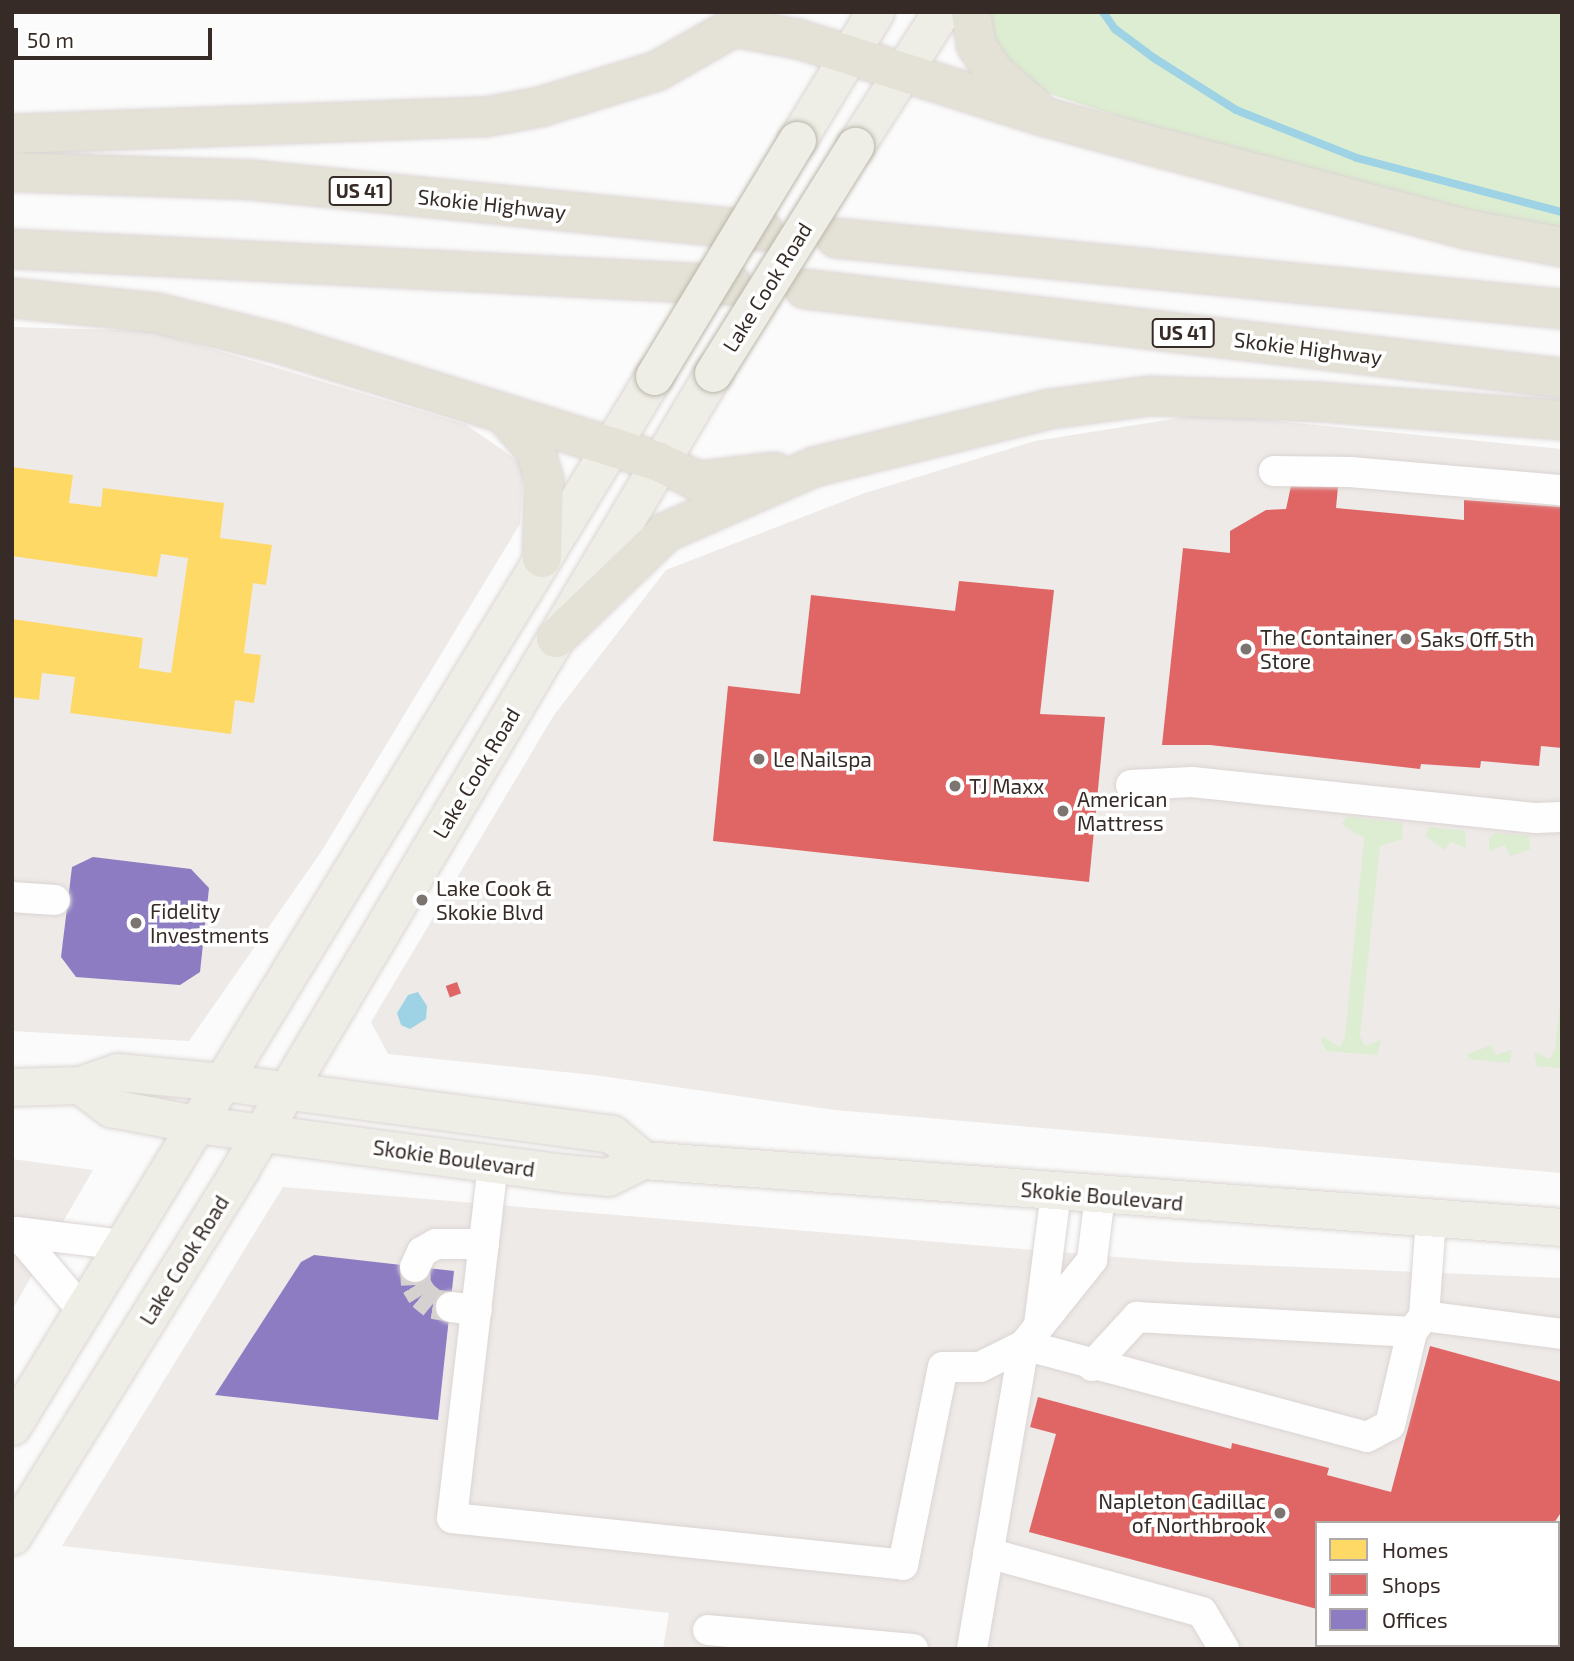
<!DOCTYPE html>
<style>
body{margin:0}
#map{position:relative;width:1574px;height:1661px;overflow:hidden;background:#fbfbfb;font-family:"Exo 2",sans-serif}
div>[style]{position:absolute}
.built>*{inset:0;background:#eeeae8}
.green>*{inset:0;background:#ddedd1}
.water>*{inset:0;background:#9ed2e5}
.homes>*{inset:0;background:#ffd966}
.shops>*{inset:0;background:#e06666;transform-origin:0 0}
.offices>*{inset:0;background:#8e7cc3}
.stream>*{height:8px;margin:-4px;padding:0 4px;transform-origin:4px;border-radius:4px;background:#9ed2e5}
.minor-tunnel>*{height:30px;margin-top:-15px;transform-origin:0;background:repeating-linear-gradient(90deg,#d4d1d0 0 30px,transparent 0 45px)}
.roads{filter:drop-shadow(0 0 2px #dbd5d3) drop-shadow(0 0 2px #dbd5d3)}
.minor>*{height:30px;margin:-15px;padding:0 15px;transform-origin:15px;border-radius:15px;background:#fefefe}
.major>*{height:37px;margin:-18.5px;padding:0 18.5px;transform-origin:18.5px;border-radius:18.5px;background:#eeede6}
.highway>*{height:38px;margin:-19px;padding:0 19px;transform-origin:19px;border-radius:19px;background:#e4e1d6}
.bridges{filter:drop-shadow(0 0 2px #bab6a9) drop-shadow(0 0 2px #bab6a9)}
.major-bridge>*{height:37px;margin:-18.5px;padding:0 18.5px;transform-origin:18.5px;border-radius:18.5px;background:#eeede6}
.dots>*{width:19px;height:19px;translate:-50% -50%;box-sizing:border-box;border:4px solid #fff;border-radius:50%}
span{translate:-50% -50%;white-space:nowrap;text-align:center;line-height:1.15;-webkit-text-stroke:7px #fff;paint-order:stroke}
.shield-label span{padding:2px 5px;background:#fff;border:2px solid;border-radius:5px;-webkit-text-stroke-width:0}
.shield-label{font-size:19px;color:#362b26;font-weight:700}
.street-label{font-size:21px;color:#362b26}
.poi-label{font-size:21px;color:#362b26}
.left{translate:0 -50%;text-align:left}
.right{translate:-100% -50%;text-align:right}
.frame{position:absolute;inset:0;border:14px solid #362b26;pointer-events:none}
.legend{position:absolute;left:1315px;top:1521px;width:245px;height:126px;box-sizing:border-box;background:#fff;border:2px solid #afaaa8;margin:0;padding:9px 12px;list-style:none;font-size:21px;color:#362b26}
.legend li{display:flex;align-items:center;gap:14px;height:35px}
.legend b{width:35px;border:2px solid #afaaa8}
.scale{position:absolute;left:14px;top:28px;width:198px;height:32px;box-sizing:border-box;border:4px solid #362b26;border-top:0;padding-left:9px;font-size:21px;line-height:24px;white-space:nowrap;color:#362b26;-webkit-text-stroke:5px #fff;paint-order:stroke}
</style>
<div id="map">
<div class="built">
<div style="clip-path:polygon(12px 327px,152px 331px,465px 424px,524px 465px,520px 524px,321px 852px,189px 1041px,12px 1031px)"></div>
<div style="clip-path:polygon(1204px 414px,1562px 449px,1562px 1173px,835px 1110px,594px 1075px,388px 1054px,371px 1022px,554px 715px,666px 570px,862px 494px,1035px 441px)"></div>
<div style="clip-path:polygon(12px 1159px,93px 1170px,12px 1310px)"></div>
<div style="clip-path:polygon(evenodd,283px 1187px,1177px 1262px,1562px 1278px,1562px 1649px,663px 1649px,669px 1613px,62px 1546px,283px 1187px,1317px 1523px,1558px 1523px,1558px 1645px,1317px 1645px,1317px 1523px)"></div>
</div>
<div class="green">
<div style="clip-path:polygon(990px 12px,1562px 12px,1562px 235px,1305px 176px,1031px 88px,990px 46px)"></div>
<div style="clip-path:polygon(1348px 817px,1403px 823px,1402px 839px,1380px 846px,1360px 1036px,1365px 1046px,1381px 1040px,1377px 1055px,1326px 1051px,1321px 1040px,1323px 1037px,1340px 1047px,1345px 1037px,1364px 838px,1345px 827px,1342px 823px)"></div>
<div style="clip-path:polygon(1429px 827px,1465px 831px,1466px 848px,1451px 842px,1444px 850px,1425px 836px)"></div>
<div style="clip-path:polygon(1496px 833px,1528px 835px,1531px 849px,1510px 856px,1505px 845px,1489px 851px,1489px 838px)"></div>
<div style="clip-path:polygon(1562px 984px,1562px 1068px,1537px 1066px,1534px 1052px,1550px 1059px,1555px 1050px)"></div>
<div style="clip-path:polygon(1491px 1045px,1496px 1055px,1512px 1050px,1510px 1063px,1469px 1059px,1468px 1054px)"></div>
</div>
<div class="water">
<div style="clip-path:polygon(418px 992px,427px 1006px,426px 1019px,410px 1029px,401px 1025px,397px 1013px,408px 995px)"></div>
</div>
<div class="homes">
<div style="clip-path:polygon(12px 467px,73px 475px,69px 503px,101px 507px,103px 488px,224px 503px,220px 538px,272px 545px,266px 585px,253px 583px,244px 653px,261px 655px,254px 703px,235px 700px,231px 734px,70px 713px,75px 677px,42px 673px,39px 700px,12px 697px,12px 619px,143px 638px,139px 668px,171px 673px,188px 558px,161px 554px,157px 577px,12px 556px)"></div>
</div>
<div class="shops">
<div style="clip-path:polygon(1291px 486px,1338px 487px,1336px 508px,1464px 520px,1464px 500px,1562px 507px,1562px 748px,1541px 746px,1539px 766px,1481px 761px,1480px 768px,1421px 764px,1420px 769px,1210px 745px,1162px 745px,1183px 548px,1230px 553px,1230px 531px,1266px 510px,1286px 509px)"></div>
<div style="clip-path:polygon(959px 581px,1054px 590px,1040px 714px,1105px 717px,1089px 882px,713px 841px,728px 686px,800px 694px,811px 595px,955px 611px)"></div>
<div style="left:457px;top:982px;width:12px;height:12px;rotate:70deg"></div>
<div style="clip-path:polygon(1430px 1346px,1562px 1382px,1562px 1511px,1554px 1523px,1317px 1523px,1317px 1609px,1029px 1532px,1056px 1434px,1030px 1427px,1038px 1397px,1231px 1449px,1232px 1443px,1329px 1468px,1327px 1475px,1391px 1492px)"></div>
<div style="clip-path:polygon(1455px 1645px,1516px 1645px,1514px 1649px)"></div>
</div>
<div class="offices">
<div style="clip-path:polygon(93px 857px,191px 869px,209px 888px,200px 972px,180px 985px,76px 977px,61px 957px,72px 867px)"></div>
<div style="clip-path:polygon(314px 1255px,454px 1271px,438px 1420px,215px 1395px,301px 1262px)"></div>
</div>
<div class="stream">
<div style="left:1103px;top:12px;width:21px;rotate:55deg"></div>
<div style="left:1115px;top:29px;width:49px;rotate:36.6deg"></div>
<div style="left:1154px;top:58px;width:97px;rotate:32.4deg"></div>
<div style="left:1236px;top:110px;width:130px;rotate:21.6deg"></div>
<div style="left:1357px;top:158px;width:212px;rotate:14.8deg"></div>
</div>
<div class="minor-tunnel">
<div style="left:415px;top:1267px;width:18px;rotate:87deg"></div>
<div style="left:416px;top:1285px;width:12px;rotate:59deg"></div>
<div style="left:422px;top:1295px;width:14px;rotate:39deg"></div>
<div style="left:433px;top:1304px;width:18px;rotate:9deg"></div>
</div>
<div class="roads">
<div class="minor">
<div style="left:1274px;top:471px;width:76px;rotate:0.8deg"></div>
<div style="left:1350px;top:472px;width:213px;rotate:4.9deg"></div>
<div style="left:1131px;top:785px;width:61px;rotate:-2.8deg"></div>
<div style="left:1192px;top:782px;width:346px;rotate:6deg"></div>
<div style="left:1536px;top:818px;width:26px;rotate:-2deg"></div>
<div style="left:12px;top:897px;width:43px;rotate:4deg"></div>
<div style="left:493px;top:1164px;width:356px;rotate:96.6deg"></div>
<div style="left:452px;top:1518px;width:453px;rotate:5.9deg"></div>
<div style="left:903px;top:1565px;width:202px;rotate:-78.6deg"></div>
<div style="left:943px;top:1367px;width:37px"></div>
<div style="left:980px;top:1367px;width:49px;rotate:-26.6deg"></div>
<div style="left:1024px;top:1345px;width:109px;rotate:-51.3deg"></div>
<div style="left:1092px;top:1260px;width:64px;rotate:-82.9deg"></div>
<div style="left:16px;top:1232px;width:109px;rotate:6.9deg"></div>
<div style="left:16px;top:1232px;width:104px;rotate:49.7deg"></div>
<div style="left:415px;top:1267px;width:17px;rotate:-65deg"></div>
<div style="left:422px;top:1252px;width:16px;rotate:-30deg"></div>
<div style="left:436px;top:1244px;width:48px"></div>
<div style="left:451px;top:1307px;width:26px;rotate:7deg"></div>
<div style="left:1424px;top:1316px;width:97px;rotate:-85.9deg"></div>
<div style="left:1039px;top:1325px;width:133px;rotate:-82.7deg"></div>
<div style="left:1092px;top:1366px;width:67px;rotate:-47.4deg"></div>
<div style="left:1137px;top:1317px;width:275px;rotate:3.1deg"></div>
<div style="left:988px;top:1553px;width:222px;rotate:15.4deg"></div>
<div style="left:1202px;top:1612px;width:43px;rotate:59.3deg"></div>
<div style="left:708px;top:1630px;width:206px;rotate:5.3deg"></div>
<div style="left:972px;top:1649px;width:308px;rotate:-80.3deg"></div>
<div style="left:1024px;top:1345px;width:355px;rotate:15deg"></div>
<div style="left:1367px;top:1437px;width:26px;rotate:-28deg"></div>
<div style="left:1390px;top:1425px;width:96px;rotate:-76.7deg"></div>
<div style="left:1412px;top:1332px;width:20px;rotate:-53deg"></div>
<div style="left:1424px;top:1316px;width:139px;rotate:7.4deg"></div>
</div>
<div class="major">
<div style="left:797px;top:140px;width:150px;rotate:-58.6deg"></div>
<div style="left:855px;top:146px;width:159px;rotate:-57.3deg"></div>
<div style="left:80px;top:1085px;width:39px;rotate:37deg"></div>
<div style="left:111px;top:1108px;width:86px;rotate:10.7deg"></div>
<div style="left:196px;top:1124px;width:372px;rotate:7.6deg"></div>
<div style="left:565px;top:1173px;width:43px;rotate:5.3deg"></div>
<div style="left:608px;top:1177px;width:39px;rotate:-26deg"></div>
<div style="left:643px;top:1160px;width:921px;rotate:4.17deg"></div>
<div style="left:12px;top:1087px;width:68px;rotate:-1.7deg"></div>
<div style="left:80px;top:1085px;width:39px;rotate:-19deg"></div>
<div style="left:117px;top:1072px;width:106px;rotate:5.4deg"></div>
<div style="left:223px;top:1082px;width:392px;rotate:7.6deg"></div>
<div style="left:612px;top:1134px;width:40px;rotate:40deg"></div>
<div style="left:12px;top:1426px;width:1231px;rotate:-58.56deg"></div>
<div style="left:12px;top:1536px;width:432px;rotate:-58.1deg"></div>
<div style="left:240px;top:1169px;width:926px;rotate:-59.28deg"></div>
</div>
<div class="highway">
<div style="left:971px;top:12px;width:33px;rotate:81deg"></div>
<div style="left:976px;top:45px;width:34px;rotate:56deg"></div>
<div style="left:995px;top:73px;width:55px;rotate:41.3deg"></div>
<div style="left:734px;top:27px;width:65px;rotate:10.6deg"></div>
<div style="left:798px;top:39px;width:260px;rotate:17.5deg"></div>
<div style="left:1046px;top:117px;width:123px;rotate:15.1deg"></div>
<div style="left:1165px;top:149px;width:311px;rotate:14.9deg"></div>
<div style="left:1466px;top:229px;width:98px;rotate:10.6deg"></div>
<div style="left:12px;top:134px;width:473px;rotate:-2.1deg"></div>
<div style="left:485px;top:117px;width:56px;rotate:-10.3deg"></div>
<div style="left:540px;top:107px;width:122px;rotate:-17.1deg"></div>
<div style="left:657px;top:71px;width:113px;rotate:-29.7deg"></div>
<div style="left:12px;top:172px;width:240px;rotate:1.9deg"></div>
<div style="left:252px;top:180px;width:514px;rotate:5.7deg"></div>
<div style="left:836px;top:238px;width:729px;rotate:5.59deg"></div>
<div style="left:12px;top:249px;width:721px;rotate:2.86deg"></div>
<div style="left:805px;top:289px;width:762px;rotate:6.71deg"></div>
<div style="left:12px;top:298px;width:146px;rotate:5.9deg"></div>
<div style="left:157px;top:313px;width:128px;rotate:14deg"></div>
<div style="left:281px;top:344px;width:396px;rotate:17.3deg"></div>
<div style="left:659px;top:462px;width:43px;rotate:26deg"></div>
<div style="left:698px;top:481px;width:77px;rotate:-6.8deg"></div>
<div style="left:504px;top:414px;width:48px;rotate:49.3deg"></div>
<div style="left:535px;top:450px;width:30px;rotate:73deg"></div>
<div style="left:544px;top:479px;width:79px;rotate:91.5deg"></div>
<div style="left:556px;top:638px;width:153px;rotate:-43.9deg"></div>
<div style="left:666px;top:532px;width:162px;rotate:-23.7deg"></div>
<div style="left:814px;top:467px;width:244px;rotate:-13.8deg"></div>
<div style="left:1051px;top:409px;width:100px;rotate:-7.5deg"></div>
<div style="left:1150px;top:396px;width:171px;rotate:2deg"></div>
<div style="left:1321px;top:402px;width:242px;rotate:4.3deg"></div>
</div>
</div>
<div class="bridges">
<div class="major-bridge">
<div style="left:713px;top:373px;width:268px;rotate:-58deg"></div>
<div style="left:654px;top:376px;width:276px;rotate:-58.8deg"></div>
</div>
</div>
<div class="dots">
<div style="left:1406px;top:639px;background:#7b7471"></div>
<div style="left:1246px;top:649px;background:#7b7471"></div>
<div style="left:759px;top:759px;background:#7b7471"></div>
<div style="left:955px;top:786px;background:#7b7471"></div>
<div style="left:1063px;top:811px;background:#7b7471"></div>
<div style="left:422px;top:900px;background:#7b7471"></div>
<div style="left:136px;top:923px;background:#7b7471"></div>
<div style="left:1280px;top:1513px;background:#7b7471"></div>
</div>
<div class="shield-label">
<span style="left:360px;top:191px">US 41</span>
<span style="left:1183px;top:333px">US 41</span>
</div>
<div class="street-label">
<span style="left:492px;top:204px;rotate:6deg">Skokie Highway</span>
<span style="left:767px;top:287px;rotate:-58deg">Lake Cook Road</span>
<span style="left:1308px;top:348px;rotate:7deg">Skokie Highway</span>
<span style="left:476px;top:773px;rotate:-59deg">Lake Cook Road</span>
<span style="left:454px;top:1158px;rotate:8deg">Skokie Boulevard</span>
<span style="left:1102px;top:1196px;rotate:5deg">Skokie Boulevard</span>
<span style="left:184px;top:1260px;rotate:-58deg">Lake Cook Road</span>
</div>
<div class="poi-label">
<span class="left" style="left:1260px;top:649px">The Container<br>Store</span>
<span class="left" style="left:1420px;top:639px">Saks Off 5th</span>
<span class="left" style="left:773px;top:759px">Le Nailspa</span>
<span class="left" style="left:969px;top:786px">TJ Maxx</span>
<span class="left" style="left:1077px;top:811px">American<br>Mattress</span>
<span class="left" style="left:436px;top:900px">Lake Cook &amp;<br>Skokie Blvd</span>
<span class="left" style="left:150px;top:923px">Fidelity<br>Investments</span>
<span class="right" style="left:1266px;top:1513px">Napleton Cadillac<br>of Northbrook</span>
</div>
<div class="frame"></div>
<ul class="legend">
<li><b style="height:19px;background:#ffd966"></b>Homes</li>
<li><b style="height:19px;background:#e06666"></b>Shops</li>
<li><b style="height:19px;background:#8e7cc3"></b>Offices</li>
</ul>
<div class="scale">50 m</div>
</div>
